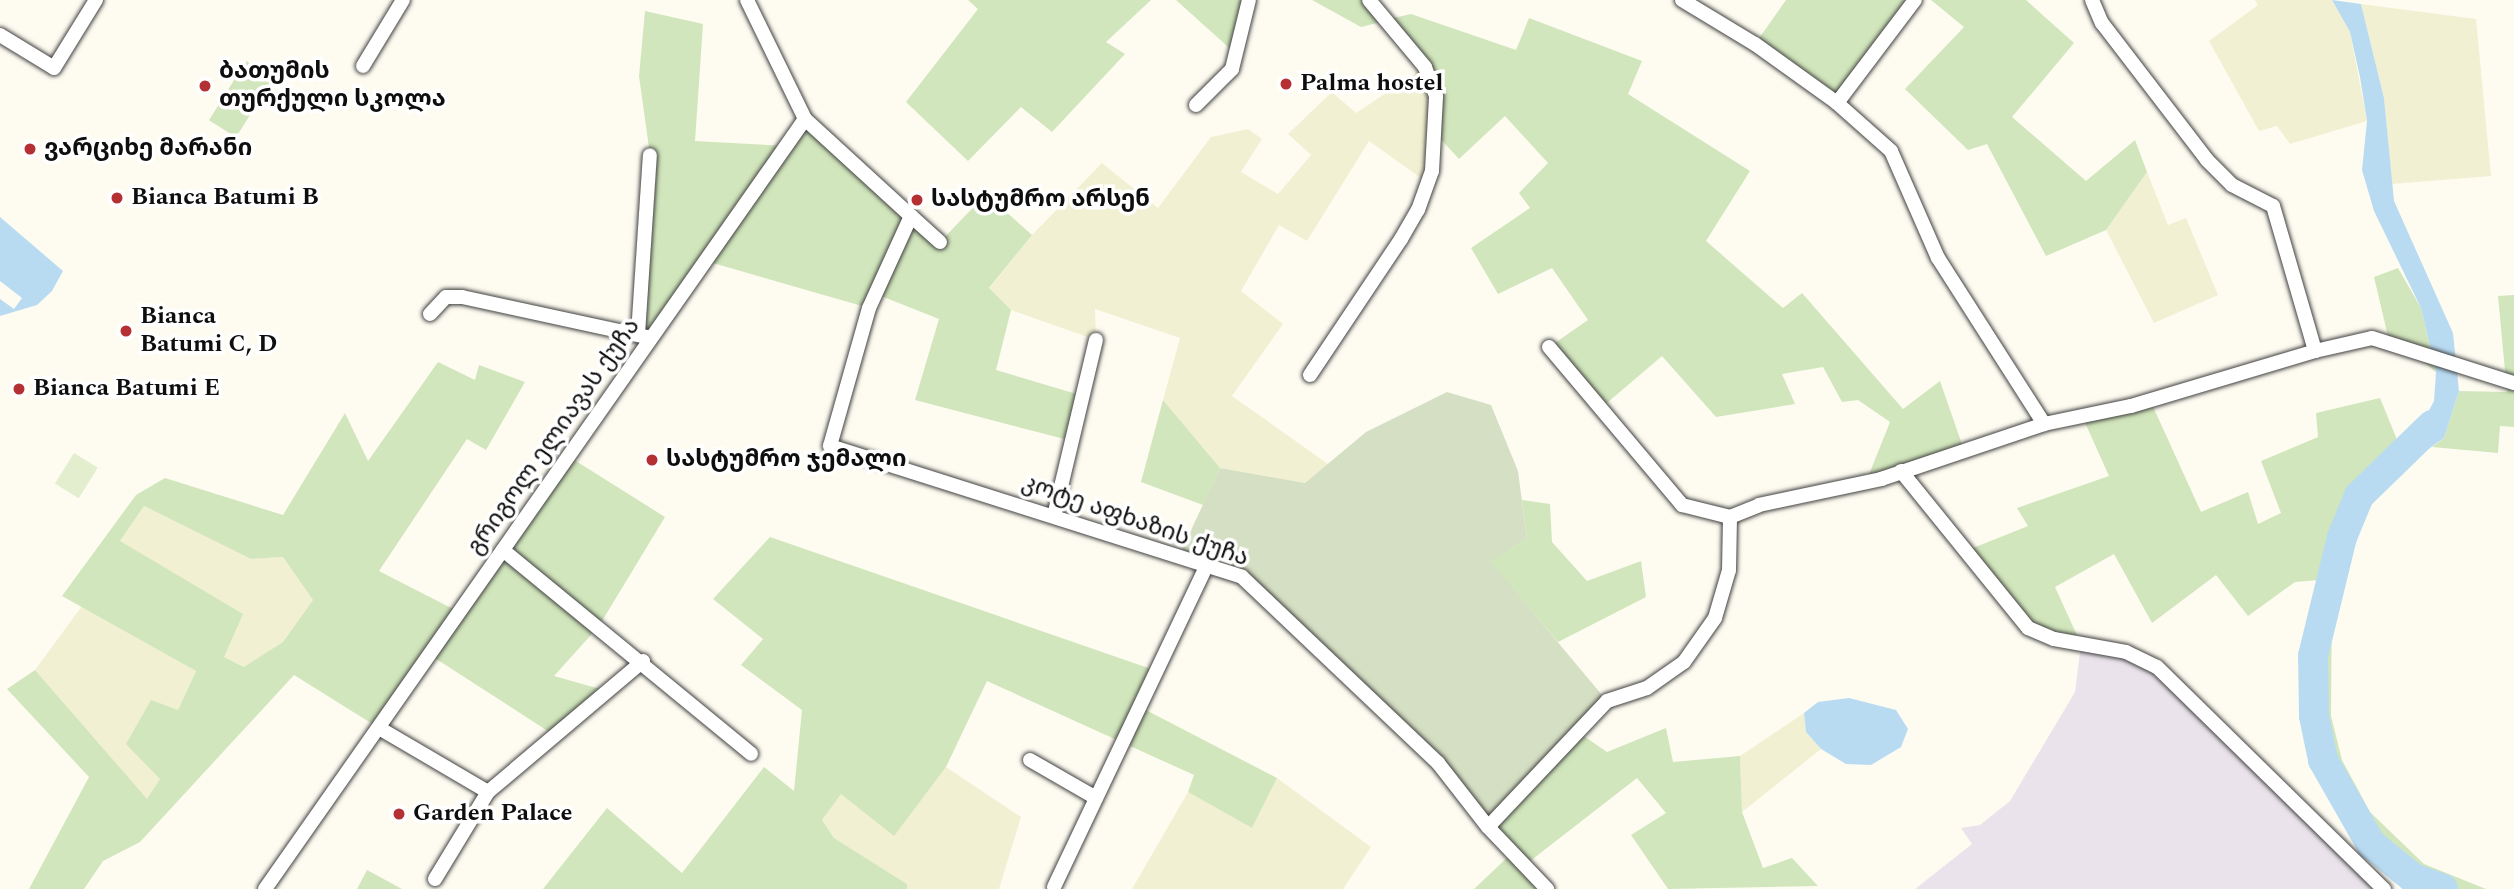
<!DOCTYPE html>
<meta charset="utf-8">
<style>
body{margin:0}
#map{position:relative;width:2514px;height:889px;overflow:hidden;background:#fefcf1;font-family:Spectral,"Noto Sans Georgian",serif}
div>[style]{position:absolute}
.industrial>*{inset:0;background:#ebe3ec}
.farmland>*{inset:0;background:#f2f0d2}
.green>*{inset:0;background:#d1e6bc;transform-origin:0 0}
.cemetery>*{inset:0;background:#d5dfc3}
.pitch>*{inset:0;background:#e2eecd;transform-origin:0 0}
.water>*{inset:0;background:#b9dbf2}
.river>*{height:30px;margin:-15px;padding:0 15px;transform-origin:15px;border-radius:15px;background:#b9dbf2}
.roads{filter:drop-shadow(0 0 2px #414141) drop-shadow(0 0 2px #414141)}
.minor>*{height:14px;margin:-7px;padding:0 7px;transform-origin:7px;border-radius:7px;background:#fff}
.dots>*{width:19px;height:19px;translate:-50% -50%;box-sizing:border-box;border:4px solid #fff;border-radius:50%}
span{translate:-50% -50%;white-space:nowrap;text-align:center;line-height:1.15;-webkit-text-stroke:7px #fff;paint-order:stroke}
.poi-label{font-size:24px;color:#0e0e0e;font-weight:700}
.left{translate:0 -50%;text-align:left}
.street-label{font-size:24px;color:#0e0e0e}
</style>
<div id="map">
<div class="industrial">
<div style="clip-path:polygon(2081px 644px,2157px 667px,2384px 889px,1915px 889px,1972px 844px,1961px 828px,1980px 825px,2010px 801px,2075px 692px)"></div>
</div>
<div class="farmland">
<div style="clip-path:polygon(2255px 0,2332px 0,2350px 32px,2367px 121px,2290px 144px,2277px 126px,2259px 131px,2209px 41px,2258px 5px)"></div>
<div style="clip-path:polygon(2361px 4px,2476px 19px,2491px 176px,2392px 184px,2384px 98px)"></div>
<div style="clip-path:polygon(1425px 67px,1436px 96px,1428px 183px,1369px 141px,1307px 241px,1279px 225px,1241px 291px,1283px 324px,1232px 396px,1328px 464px,1305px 483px,1220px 468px,1163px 400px,1180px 338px,1095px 309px,1096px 340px,1011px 310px,989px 289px,1032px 235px,1102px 163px,1158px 208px,1211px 137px,1248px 129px,1262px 139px,1241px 172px,1278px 194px,1311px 155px,1288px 134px,1332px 92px,1356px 113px)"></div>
<div style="clip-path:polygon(2147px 172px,2168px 225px,2186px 218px,2218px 295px,2154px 323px,2106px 230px)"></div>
<div style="clip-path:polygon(144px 506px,251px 559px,283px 557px,313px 600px,283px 642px,245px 667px,224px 657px,120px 541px)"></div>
<div style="clip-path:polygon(82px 606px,196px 671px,178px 710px,160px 779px,147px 800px,35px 670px)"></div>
<div style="clip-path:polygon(1804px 713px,1806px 732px,1821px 749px,1742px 812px,1740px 756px)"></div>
<div style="clip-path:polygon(946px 767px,1021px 817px,999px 889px,907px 889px,907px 884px,834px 838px,822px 820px,841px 793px,894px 835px)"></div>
<div style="clip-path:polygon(1277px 778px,1371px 847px,1343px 889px,1132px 889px,1188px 792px,1252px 828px)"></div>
</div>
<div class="green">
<div style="clip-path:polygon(968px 0,1151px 0,1106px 42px,1125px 54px,1052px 132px,1021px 107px,968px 161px,906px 102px,978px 9px)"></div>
<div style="clip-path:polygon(1176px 0,1249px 0,1236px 54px)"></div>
<div style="clip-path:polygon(1312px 0,1369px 0,1389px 19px,1411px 14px,1516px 50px,1529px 18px,1642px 61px,1628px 94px,1750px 171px,1706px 241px,1783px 308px,1802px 293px,1903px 409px,1940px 381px,1964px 450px,1866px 482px,1890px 422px,1858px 400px,1842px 402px,1823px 367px,1782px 374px,1795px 404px,1716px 417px,1662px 356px,1601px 408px,1549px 347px,1588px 320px,1552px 268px,1498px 294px,1471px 248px,1530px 208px,1519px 193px,1548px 163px,1505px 116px,1459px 159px,1437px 135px,1436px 96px,1389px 20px,1361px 27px)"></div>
<div style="clip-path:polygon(1786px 0,1915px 0,1837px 103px,1755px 44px)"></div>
<div style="clip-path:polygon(1931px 0,2026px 0,2074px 43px,2012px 117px,2086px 181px,2135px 140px,2147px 172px,2106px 230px,2046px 256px,1987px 144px,1968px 150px,1905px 89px,1964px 27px)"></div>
<div style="clip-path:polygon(645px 11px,703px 24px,695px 141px,786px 146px,805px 119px,940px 242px,986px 194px,1032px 235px,989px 288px,1011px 310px,996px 370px,1083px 396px,1072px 441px,915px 400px,939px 319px,876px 294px,869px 308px,706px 261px,651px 338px,638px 334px,650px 155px,639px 76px)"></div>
<div style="left:246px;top:61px;width:32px;height:70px;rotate:32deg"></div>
<div style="clip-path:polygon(2398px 268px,2421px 308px,2436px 372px,2413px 353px,2390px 345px,2374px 277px)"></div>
<div style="clip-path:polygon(2514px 295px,2514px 427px,2500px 426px,2498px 453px,2432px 447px,2444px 438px,2459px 391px,2507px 392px,2498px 296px)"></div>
<div style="clip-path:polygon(evenodd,438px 362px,475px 380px,479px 365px,525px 382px,486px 450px,467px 439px,379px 571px,459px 612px,568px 456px,665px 517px,599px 626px,554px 676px,607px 691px,554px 735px,430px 655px,379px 728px,294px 675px,140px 842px,103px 861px,84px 889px,29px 889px,89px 777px,7px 689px,35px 670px,147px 799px,160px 779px,126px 744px,151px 700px,178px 710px,196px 671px,62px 596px,136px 495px,165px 478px,283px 515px,345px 413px,368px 461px,438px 362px,144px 506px,251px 559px,283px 557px,313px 600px,283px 642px,244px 667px,224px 657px,243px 614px,120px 541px,144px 506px)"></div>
<div style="clip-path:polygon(2380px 398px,2407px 464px,2359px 496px,2342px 537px,2332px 579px,2331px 716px,2342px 760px,2370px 812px,2424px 864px,2486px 889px,2443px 889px,2413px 878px,2371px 844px,2323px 760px,2314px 716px,2313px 656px,2331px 579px,2295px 582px,2248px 616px,2216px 575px,2152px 623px,2114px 554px,2055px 587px,2081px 644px,2028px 628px,1963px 552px,2028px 526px,2017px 508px,2109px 476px,2082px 416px,2150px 400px,2201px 512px,2248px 492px,2258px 524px,2281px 513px,2261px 461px,2318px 437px,2316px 413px)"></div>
<div style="clip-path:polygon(1163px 400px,1220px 468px,1203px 505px,1141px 482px)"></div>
<div style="clip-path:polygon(1522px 500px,1550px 504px,1552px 542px,1587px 581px,1641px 561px,1646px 597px,1558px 642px,1489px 561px,1527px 539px)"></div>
<div style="clip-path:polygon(770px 537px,1157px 671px,1140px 707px,1277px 778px,1252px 828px,1188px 792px,1194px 775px,987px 681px,946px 767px,894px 836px,841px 794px,822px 820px,834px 838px,907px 884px,907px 889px,543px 889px,607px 808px,682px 873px,764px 767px,794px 791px,802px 710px,741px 665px,763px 639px,713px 599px)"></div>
<div style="clip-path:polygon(1666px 728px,1673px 762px,1740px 756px,1742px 812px,1763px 868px,1792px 858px,1818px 886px,1668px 889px,1631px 835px,1666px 813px,1637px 778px,1525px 865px,1542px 883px,1536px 889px,1474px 889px,1512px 853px,1488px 827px,1578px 732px,1607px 752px)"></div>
<div style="clip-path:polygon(367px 870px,402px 889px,357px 889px)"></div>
</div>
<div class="cemetery">
<div style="clip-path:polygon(1447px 392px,1491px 405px,1518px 471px,1527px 539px,1490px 561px,1607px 701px,1488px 827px,1438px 763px,1242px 577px,1179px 556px,1220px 468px,1305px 483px,1366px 432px)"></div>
</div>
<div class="pitch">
<div style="left:74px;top:453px;width:28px;height:36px;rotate:32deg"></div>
</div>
<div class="water">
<div style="clip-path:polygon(2332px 0,2361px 4px,2384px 98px,2394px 201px,2453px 333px,2459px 391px,2444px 438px,2407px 464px,2400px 447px,2418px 431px,2434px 401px,2436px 372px,2421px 308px,2374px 211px,2362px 170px,2367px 121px,2360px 77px,2350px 32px)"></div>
<div style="clip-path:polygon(0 217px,63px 271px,52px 291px,37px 305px,0 316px,0 299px,14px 309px,22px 298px,0 281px)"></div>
<div style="clip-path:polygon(1849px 698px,1896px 710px,1908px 729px,1901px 747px,1871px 765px,1846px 764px,1821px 749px,1806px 732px,1804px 713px,1818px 702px)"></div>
</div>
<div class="river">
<div style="left:2432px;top:425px;width:102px;rotate:135.8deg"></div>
<div style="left:2359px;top:496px;width:44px;rotate:112.5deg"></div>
<div style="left:2342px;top:537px;width:122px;rotate:103.7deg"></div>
<div style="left:2313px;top:656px;width:60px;rotate:89deg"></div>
<div style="left:2314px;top:716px;width:45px;rotate:78.4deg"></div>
<div style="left:2323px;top:760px;width:97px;rotate:60.3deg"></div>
<div style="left:2371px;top:844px;width:54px;rotate:39deg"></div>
<div style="left:2413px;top:878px;width:32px;rotate:20deg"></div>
</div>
<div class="roads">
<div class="minor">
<div style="left:747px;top:0;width:132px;rotate:64deg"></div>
<div style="left:805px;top:119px;width:144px;rotate:42.5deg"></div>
<div style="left:911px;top:216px;width:101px;rotate:114.5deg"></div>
<div style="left:869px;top:308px;width:143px;rotate:105.8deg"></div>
<div style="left:830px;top:446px;width:432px;rotate:17.6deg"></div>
<div style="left:1242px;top:577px;width:270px;rotate:43.5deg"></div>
<div style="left:1438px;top:763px;width:81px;rotate:52deg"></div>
<div style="left:1488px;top:827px;width:86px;rotate:46.4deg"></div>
<div style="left:1682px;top:0;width:85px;rotate:31.1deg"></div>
<div style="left:1755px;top:44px;width:101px;rotate:35.7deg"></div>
<div style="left:1837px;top:103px;width:72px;rotate:41.6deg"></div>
<div style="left:1891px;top:151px;width:117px;rotate:66.3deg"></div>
<div style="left:1938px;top:258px;width:197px;rotate:57.4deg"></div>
<div style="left:2092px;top:0;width:25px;rotate:67deg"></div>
<div style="left:2102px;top:23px;width:173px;rotate:52.5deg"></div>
<div style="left:2207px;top:160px;width:35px;rotate:45deg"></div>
<div style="left:2232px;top:185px;width:46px;rotate:27.1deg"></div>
<div style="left:2273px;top:206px;width:151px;rotate:73.8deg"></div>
<div style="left:0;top:35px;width:63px;rotate:31.4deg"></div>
<div style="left:54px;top:68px;width:80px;rotate:-58.3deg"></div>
<div style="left:363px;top:66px;width:77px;rotate:-58.8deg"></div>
<div style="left:1837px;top:103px;width:129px;rotate:-52.9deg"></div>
<div style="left:1196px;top:105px;width:51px;rotate:-45deg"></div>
<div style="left:1232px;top:69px;width:71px;rotate:-76.2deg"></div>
<div style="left:911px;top:216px;width:39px;rotate:42deg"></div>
<div style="left:430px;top:314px;width:23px;rotate:-47deg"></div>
<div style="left:446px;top:297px;width:16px"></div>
<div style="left:462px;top:297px;width:193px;rotate:12.2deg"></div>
<div style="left:638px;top:334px;width:179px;rotate:-86.2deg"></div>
<div style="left:1549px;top:347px;width:207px;rotate:49.9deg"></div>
<div style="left:1682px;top:505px;width:49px;rotate:14deg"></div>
<div style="left:1310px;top:375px;width:164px;rotate:-56.2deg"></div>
<div style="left:1401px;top:239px;width:34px;rotate:-60deg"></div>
<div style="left:1418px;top:210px;width:41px;rotate:-70.3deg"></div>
<div style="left:1432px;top:171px;width:75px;rotate:-86.9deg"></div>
<div style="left:1436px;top:96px;width:31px;rotate:-111deg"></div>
<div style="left:1425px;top:67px;width:87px;rotate:-129.9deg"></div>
<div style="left:1901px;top:471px;width:202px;rotate:51deg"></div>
<div style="left:2028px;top:628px;width:28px;rotate:23deg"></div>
<div style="left:2054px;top:639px;width:73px;rotate:10.2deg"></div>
<div style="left:2126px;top:652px;width:34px;rotate:26deg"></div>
<div style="left:2157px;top:667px;width:318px;rotate:44.4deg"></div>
<div style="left:1054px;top:516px;width:181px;rotate:-76.6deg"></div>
<div style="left:503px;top:550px;width:321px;rotate:39.4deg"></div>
<div style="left:379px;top:728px;width:126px;rotate:30.4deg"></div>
<div style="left:1030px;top:760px;width:76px;rotate:29.9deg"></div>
<div style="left:1488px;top:827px;width:173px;rotate:-46.6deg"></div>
<div style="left:1607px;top:701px;width:42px;rotate:-18deg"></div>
<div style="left:1647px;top:688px;width:45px;rotate:-35.1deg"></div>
<div style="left:1684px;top:662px;width:54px;rotate:-54.8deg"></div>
<div style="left:1715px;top:618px;width:50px;rotate:-73.7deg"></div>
<div style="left:1729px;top:570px;width:53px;rotate:-88.9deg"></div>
<div style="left:1730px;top:517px;width:31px;rotate:-22deg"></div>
<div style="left:1759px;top:505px;width:125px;rotate:-12deg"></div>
<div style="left:1881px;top:479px;width:172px;rotate:-18.6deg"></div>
<div style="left:2044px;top:424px;width:89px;rotate:-11.7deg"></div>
<div style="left:2131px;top:406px;width:192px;rotate:-16.6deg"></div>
<div style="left:2315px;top:351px;width:58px;rotate:-12.8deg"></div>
<div style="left:2372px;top:338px;width:149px;rotate:17.6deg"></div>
<div style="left:435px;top:879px;width:102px;rotate:-58.7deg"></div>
<div style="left:488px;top:792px;width:203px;rotate:-40.2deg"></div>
<div style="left:1054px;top:887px;width:357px;rotate:-64.6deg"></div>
<div style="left:265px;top:889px;width:940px;rotate:-54.96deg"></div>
</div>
</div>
<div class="dots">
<div style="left:1286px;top:84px;background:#b43033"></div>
<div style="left:205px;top:86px;background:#b43033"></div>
<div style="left:30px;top:149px;background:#b43033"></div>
<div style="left:117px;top:198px;background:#b43033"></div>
<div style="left:917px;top:200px;background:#b43033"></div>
<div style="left:126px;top:331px;background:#b43033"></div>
<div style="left:19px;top:389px;background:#b43033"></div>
<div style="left:652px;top:460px;background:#b43033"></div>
<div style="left:399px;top:814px;background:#b43033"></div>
</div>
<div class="poi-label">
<span class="left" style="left:219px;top:86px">ბათუმის<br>თურქული სკოლა</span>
<span class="left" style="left:1300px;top:84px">Palma hostel</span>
<span class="left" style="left:44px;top:149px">ვარციხე მარანი</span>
<span class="left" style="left:131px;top:198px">Bianca Batumi B</span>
<span class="left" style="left:931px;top:200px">სასტუმრო არსენ</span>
<span class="left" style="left:140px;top:331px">Bianca<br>Batumi C, D</span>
<span class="left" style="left:33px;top:389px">Bianca Batumi E</span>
<span class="left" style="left:666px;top:460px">სასტუმრო ჯემალი</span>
<span class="left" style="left:413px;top:814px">Garden Palace</span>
</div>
<div class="street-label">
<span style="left:554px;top:437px;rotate:-55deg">გრიგოლ ელიავას ქუჩა</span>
<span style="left:1135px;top:521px;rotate:19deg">კოტე აფხაზის ქუჩა</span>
</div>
</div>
